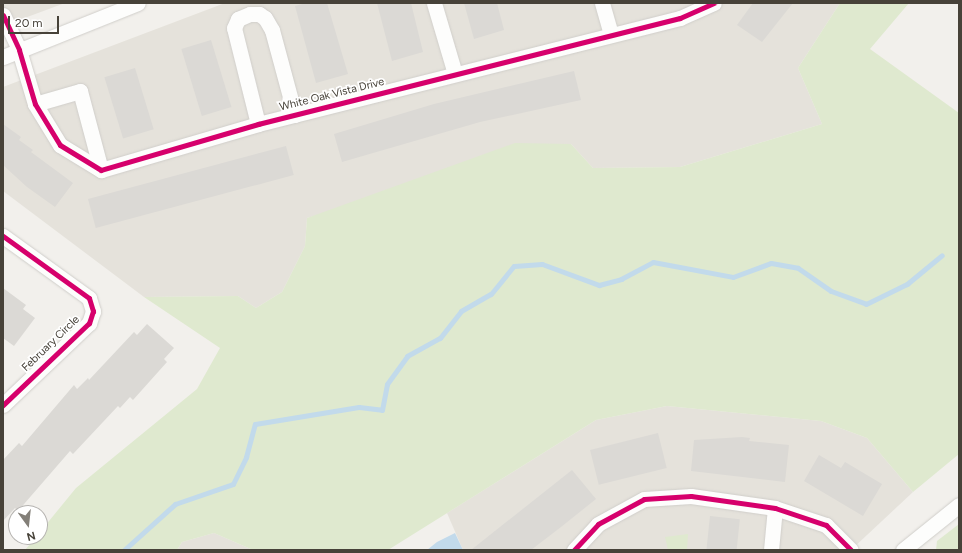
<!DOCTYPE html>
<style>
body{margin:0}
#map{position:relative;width:962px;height:553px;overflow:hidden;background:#f2f0ec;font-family:Figtree,sans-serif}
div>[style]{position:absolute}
.residential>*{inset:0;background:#e5e2db}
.green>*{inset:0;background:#dfe9cf}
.water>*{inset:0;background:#c2daeb}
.stream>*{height:5px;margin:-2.5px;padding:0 2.5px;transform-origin:2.5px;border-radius:2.5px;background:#c2daeb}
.building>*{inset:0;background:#dbd9d5;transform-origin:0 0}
.roads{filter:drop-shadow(0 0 1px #d0ceca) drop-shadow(0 0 1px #d0ceca)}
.minor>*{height:15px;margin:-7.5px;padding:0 7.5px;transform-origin:7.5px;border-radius:7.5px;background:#fdfdfc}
.cycleway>*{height:5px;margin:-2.5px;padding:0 2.5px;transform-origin:2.5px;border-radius:2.5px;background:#d6006c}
span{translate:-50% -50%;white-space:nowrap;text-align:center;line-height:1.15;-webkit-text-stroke:3.5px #fff;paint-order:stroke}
.street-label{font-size:11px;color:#474239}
.frame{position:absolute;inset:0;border:4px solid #474239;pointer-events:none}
.north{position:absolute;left:8px;top:505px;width:40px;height:40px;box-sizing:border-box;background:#fff;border:1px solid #b5b3b0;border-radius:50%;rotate:165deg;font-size:11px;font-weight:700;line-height:16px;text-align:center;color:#474239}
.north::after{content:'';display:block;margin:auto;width:14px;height:18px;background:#837f78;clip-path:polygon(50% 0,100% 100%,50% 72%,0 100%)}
.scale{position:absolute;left:8px;top:16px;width:51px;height:18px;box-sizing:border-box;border:2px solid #474239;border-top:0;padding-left:5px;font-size:12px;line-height:14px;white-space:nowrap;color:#474239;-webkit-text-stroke:3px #fff;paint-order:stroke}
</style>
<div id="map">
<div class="residential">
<div style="clip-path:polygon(3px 3px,65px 3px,3px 26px)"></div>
<div style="clip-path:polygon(225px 3px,840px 3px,798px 68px,822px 124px,680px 167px,593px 168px,571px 144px,307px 218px,305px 246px,282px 292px,256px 308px,238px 296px,144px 297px,3px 191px,3px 87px)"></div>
<div style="clip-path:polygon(667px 406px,821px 421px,867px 438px,913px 492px,851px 550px,463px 550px,447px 513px,596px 420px)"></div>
<div style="clip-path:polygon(214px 533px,253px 550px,177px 550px,182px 542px)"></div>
</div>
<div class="green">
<div style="clip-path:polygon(840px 3px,909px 3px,870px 49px,959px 113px,959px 454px,913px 492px,867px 438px,821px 421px,667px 406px,596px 420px,388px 550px,253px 550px,214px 533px,182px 542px,177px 550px,25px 550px,36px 537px,40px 537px,40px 532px,76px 488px,197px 389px,220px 348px,144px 297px,238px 296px,256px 308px,282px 292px,305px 246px,307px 218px,515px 143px,571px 144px,593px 168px,680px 167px,822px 124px,798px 68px)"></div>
<div style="clip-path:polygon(959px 524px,959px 550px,936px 550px,937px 541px)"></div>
<div style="clip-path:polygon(688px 534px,687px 550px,668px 550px,665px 537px)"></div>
</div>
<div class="water">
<div style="clip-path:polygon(455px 533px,463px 550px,427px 550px,437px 542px)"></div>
</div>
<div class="stream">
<div style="left:124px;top:550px;width:69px;rotate:-42deg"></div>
<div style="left:175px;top:504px;width:61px;rotate:-19deg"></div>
<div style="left:233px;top:484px;width:30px;rotate:-64deg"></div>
<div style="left:246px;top:457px;width:34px;rotate:-75deg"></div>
<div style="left:255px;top:424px;width:105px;rotate:-9.3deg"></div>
<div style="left:359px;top:407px;width:23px;rotate:7deg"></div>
<div style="left:382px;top:410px;width:26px;rotate:-79deg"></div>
<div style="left:387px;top:384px;width:34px;rotate:-54deg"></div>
<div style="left:407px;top:356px;width:38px;rotate:-29deg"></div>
<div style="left:440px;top:338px;width:34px;rotate:-52deg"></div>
<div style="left:461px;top:311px;width:34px;rotate:-30deg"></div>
<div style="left:491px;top:294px;width:36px;rotate:-51deg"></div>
<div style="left:514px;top:266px;width:28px;rotate:-4deg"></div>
<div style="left:542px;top:264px;width:61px;rotate:20.2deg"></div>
<div style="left:599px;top:285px;width:23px;rotate:-15deg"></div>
<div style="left:621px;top:279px;width:36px;rotate:-28deg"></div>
<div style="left:653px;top:262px;width:81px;rotate:10.6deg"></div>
<div style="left:733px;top:277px;width:40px;rotate:-20.2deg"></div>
<div style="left:771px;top:263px;width:27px;rotate:10deg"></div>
<div style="left:798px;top:268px;width:40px;rotate:34.9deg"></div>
<div style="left:831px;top:291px;width:37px;rotate:20deg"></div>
<div style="left:866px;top:304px;width:46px;rotate:-26deg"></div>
<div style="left:907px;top:284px;width:45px;rotate:-39.6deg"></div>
</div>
<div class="building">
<div style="clip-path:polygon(306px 3px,327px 3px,348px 74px,316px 83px,295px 6px)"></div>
<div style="clip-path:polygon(377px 3px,411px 3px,423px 52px,392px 61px)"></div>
<div style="clip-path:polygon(464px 3px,497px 3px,504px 30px,474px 39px)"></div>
<div style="clip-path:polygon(753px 3px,793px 3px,762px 42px,737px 25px)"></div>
<div style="left:211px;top:40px;width:70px;height:31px;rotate:73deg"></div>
<div style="left:135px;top:68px;width:64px;height:32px;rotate:73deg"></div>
<div style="clip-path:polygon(574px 71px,581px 100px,480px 122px,342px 162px,334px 134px,434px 104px)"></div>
<div style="clip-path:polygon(3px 124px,21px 137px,19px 140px,33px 150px,31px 152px,73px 183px,55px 207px,27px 187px,3px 165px)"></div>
<div style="left:286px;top:146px;width:30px;height:205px;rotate:75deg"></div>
<div style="clip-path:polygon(3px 288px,26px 305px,23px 309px,35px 318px,14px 346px,3px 338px)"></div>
<div style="clip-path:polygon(147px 324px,174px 348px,164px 359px,167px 362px,133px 400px,130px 397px,120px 408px,118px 406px,73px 454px,70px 451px,18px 511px,15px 508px,3px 521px,3px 460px,19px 443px,22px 446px,74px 385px,77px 389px,88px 378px,89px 380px,134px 332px,137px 335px)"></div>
<div style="left:658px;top:433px;width:36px;height:70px;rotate:76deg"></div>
<div style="clip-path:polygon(742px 437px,750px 438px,749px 441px,789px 445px,785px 482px,691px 471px,694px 440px)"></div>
<div style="clip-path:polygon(819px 455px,841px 468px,845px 462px,882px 484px,863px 516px,804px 481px)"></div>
<div style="clip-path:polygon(572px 470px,596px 499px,561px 527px,531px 550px,471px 550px)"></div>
<div style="left:710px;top:516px;width:30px;height:34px;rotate:6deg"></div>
</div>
<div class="roads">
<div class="minor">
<div style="left:434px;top:3px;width:74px;rotate:73.5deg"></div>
<div style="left:602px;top:3px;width:33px;rotate:74deg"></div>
<div style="left:3px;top:15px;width:38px;rotate:65deg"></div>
<div style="left:19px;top:50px;width:56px;rotate:73.5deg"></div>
<div style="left:35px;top:104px;width:48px;rotate:58.6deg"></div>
<div style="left:60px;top:145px;width:48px;rotate:31.4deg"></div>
<div style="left:101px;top:170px;width:164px;rotate:-16.3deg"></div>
<div style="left:258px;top:124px;width:435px;rotate:-14.1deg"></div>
<div style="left:680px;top:18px;width:37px;rotate:-24deg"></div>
<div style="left:3px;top:57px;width:145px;rotate:-21.8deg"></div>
<div style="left:35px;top:104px;width:47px;rotate:-16.1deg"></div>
<div style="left:80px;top:91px;width:82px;rotate:75.1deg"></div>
<div style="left:258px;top:124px;width:99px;rotate:-104deg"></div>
<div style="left:234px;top:28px;width:10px;rotate:-66deg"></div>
<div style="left:238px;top:19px;width:13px;rotate:-23deg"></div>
<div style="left:250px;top:14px;width:9px"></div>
<div style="left:259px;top:14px;width:7px;rotate:34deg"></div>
<div style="left:265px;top:18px;width:14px;rotate:60deg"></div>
<div style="left:272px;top:30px;width:88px;rotate:74.9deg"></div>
<div style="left:3px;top:236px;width:106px;rotate:35.8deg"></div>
<div style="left:89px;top:298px;width:14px;rotate:73deg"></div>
<div style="left:93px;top:311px;width:13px;rotate:108deg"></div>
<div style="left:89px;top:323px;width:119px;rotate:136.4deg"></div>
<div style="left:574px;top:550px;width:35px;rotate:-47deg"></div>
<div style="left:598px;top:524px;width:52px;rotate:-28.5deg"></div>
<div style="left:644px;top:499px;width:47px;rotate:-3.7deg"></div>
<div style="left:691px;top:496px;width:85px;rotate:8.1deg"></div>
<div style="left:775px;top:508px;width:54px;rotate:18.4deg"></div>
<div style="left:826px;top:525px;width:35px;rotate:45deg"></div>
<div style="left:771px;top:550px;width:42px;rotate:-84.6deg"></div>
<div style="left:903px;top:550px;width:72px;rotate:-38.8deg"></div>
</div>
</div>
<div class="cycleway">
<div style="left:3px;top:15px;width:38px;rotate:65deg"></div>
<div style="left:19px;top:50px;width:56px;rotate:73.5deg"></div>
<div style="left:35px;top:104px;width:48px;rotate:58.6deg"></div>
<div style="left:60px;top:145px;width:48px;rotate:31.4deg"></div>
<div style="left:101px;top:170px;width:164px;rotate:-16.3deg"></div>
<div style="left:258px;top:124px;width:435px;rotate:-14.1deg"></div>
<div style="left:680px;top:18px;width:37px;rotate:-24deg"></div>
<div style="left:3px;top:236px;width:106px;rotate:35.8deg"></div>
<div style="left:89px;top:298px;width:14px;rotate:73deg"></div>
<div style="left:93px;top:311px;width:13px;rotate:108deg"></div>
<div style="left:89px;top:323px;width:119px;rotate:136.4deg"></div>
<div style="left:574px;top:550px;width:35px;rotate:-47deg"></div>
<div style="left:598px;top:524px;width:52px;rotate:-28.5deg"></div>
<div style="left:644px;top:499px;width:47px;rotate:-3.7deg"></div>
<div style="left:691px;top:496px;width:85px;rotate:8.1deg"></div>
<div style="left:775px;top:508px;width:54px;rotate:18.4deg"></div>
<div style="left:826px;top:525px;width:35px;rotate:45deg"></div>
</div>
<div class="street-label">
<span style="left:332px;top:95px;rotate:-14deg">White Oak Vista Drive</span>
<span style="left:51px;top:344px;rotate:-44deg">February Circle</span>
</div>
<div class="frame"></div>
<div class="north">N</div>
<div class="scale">20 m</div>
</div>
